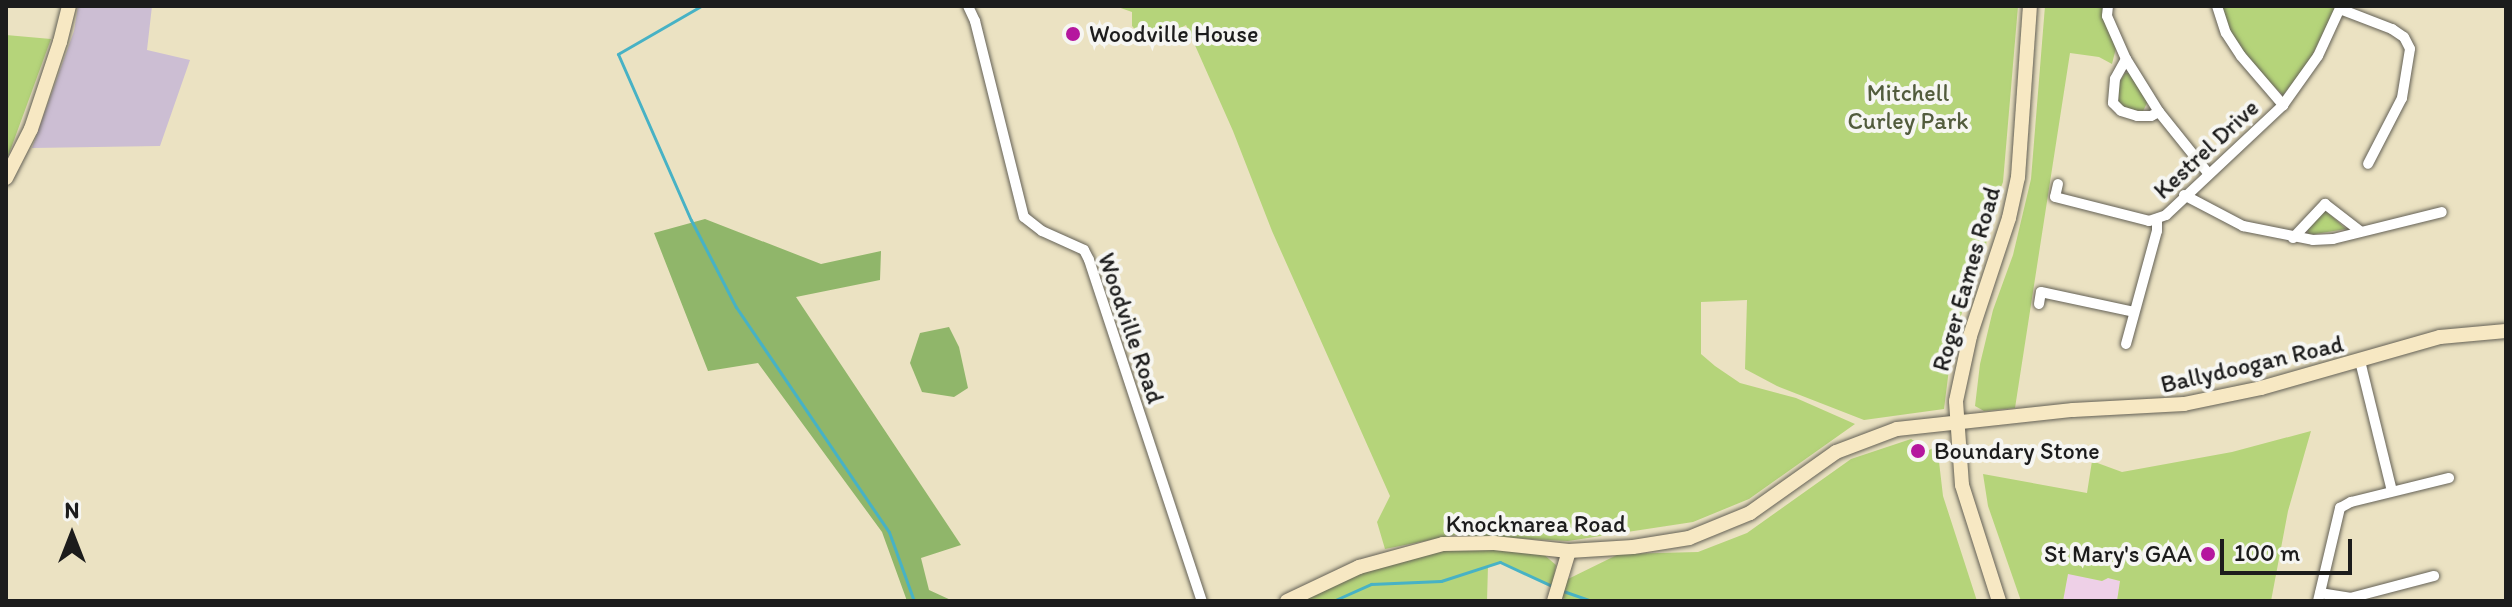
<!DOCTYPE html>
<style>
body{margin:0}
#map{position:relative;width:2512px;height:607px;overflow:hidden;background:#ebe2c2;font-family:Itim,sans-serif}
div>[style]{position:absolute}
.built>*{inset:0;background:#eed0e7}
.industrial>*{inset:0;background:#ccbed3}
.green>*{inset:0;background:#b5d47a}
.forest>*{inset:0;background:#90b66a}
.stream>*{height:3px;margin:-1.5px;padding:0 1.5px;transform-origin:1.5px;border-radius:1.5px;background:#47b2c5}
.roads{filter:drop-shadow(0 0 2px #646156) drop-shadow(0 0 2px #646156)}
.street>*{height:10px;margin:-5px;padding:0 5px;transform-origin:5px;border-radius:5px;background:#fff}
.secondary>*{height:14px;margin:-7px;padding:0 7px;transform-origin:7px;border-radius:7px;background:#f7e8c3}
.dots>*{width:22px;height:22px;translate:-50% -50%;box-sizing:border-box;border:4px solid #f6f6f2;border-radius:50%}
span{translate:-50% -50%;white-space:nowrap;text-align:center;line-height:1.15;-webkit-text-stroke:8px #f6f6f2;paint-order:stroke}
.poi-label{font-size:24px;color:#1c1c1c}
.left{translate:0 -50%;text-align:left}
.right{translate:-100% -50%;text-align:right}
.park-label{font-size:24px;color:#525c3d}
.street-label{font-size:24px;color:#1c1c1c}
.frame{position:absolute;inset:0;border:8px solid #1c1c1c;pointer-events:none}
.north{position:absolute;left:32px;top:495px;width:80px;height:80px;-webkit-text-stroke:6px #f6f6f2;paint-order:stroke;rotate:0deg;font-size:22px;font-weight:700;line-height:32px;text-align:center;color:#1c1c1c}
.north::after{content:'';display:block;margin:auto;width:28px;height:36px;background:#1c1c1c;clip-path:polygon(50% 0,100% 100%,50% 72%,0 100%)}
.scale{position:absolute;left:2220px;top:539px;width:132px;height:36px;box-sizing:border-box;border:4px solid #1c1c1c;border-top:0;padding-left:10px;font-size:24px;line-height:28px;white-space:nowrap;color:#1c1c1c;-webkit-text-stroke:6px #f6f6f2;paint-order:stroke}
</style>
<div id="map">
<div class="built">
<div style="clip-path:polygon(2068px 573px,2101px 581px,2108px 578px,2120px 581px,2117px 601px,2063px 601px)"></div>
</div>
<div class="industrial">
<div style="clip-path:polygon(78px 6px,152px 6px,147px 50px,190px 60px,160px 146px,32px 148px,74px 31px)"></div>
</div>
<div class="green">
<div style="clip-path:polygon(1115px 6px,2018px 6px,2003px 182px,1988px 221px,1986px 248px,1953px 337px,1944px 409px,1864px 420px,1777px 386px,1745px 369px,1747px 300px,1701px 302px,1701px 354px,1715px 366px,1740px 383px,1796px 398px,1855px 424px,1749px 499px,1693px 522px,1568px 541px,1455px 535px,1385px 549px,1377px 522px,1390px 496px,1272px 231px,1233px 131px,1186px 25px,1149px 45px,1132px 26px,1132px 12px)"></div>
<div style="clip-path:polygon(2045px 6px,2103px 6px,2104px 18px,2116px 48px,2112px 64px,2099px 57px,2070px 53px,2015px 408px,1984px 411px,1975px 406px,1980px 364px,1993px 310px,2013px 255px,2031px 179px)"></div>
<div style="clip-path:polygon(2220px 6px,2336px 6px,2309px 62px,2283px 95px,2250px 63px,2225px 24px)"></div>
<div style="clip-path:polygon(6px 35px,51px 39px,6px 162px)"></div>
<div style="clip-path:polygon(2125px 73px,2130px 73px,2148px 101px,2143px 111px,2125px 109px,2119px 103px,2118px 85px)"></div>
<div style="clip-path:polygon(2325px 210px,2346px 229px,2309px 235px,2307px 227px)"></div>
<div style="clip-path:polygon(2311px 431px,2288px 511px,2271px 601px,2117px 601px,2120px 581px,2108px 578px,2102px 581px,2068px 574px,2063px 601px,2021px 601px,1988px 506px,1983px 474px,2087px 493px,2092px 461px,2122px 472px,2232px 452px)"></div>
<div style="clip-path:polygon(1911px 439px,1929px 450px,1935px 447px,1938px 453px,1943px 496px,1977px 601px,1573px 601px,1562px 598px,1566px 580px,1619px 554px,1698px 552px,1747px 533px,1851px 459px)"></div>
<div style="clip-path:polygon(1468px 546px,1542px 553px,1556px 565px,1552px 586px,1501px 562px,1488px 566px,1487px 601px,1298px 601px,1347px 577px,1407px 556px)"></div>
</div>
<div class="forest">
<div style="clip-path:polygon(705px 219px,821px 264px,881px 251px,880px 280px,796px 297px,961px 545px,921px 558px,929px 590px,953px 601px,907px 601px,882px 532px,758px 363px,708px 371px,654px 233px)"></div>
<div style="clip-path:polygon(949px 327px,959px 347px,968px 388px,954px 397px,922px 392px,910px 363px,920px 333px)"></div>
</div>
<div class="stream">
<div style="left:701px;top:6px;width:96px;rotate:150deg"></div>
<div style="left:618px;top:54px;width:181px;rotate:66.3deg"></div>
<div style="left:691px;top:220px;width:98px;rotate:62.7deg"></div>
<div style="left:736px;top:307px;width:272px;rotate:55.8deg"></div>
<div style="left:889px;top:532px;width:73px;rotate:70.1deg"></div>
<div style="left:1563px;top:591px;width:31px;rotate:19deg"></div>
<div style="left:1333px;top:601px;width:42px;rotate:-24.1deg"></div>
<div style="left:1371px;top:584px;width:70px;rotate:-2.5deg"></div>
<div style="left:1441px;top:581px;width:62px;rotate:-17.9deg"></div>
<div style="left:1500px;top:562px;width:57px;rotate:24.8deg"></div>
</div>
<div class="roads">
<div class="street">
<div style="left:968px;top:6px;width:17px;rotate:65deg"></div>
<div style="left:975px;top:21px;width:202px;rotate:76deg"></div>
<div style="left:1024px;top:217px;width:23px;rotate:38deg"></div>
<div style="left:1042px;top:231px;width:46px;rotate:24.3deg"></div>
<div style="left:1084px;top:250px;width:11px;rotate:63deg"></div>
<div style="left:1089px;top:260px;width:359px;rotate:71.7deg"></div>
<div style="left:2108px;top:6px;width:10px;rotate:96deg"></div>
<div style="left:2107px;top:16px;width:47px;rotate:66.2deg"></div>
<div style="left:2126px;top:59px;width:62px;rotate:58.1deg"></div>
<div style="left:2159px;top:112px;width:78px;rotate:51.2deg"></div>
<div style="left:2217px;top:6px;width:28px;rotate:72deg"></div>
<div style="left:2226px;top:33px;width:27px;rotate:57deg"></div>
<div style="left:2241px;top:56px;width:65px;rotate:49.4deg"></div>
<div style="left:2340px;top:9px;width:56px;rotate:21deg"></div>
<div style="left:2392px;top:29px;width:14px;rotate:34deg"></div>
<div style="left:2404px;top:37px;width:13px;rotate:63deg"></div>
<div style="left:2410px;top:49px;width:50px;rotate:99.3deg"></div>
<div style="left:2402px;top:98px;width:74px;rotate:117.3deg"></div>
<div style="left:2126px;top:59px;width:23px;rotate:119deg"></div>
<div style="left:2115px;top:79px;width:24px;rotate:95deg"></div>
<div style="left:2113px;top:103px;width:11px;rotate:45deg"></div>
<div style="left:2121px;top:111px;width:17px;rotate:17deg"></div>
<div style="left:2137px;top:116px;width:14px"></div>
<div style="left:2151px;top:116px;width:9px;rotate:-27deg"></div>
<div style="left:2058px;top:184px;width:13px;rotate:103deg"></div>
<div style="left:2055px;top:197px;width:97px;rotate:14.3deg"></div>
<div style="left:2149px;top:221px;width:18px;rotate:-19deg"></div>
<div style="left:2166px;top:215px;width:161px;rotate:-43.2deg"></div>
<div style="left:2283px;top:105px;width:60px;rotate:-54.5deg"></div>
<div style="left:2318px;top:56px;width:55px;rotate:-65.3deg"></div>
<div style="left:2184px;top:195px;width:67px;rotate:27.7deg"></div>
<div style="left:2243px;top:226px;width:71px;rotate:11.3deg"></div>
<div style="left:2313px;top:240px;width:20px;rotate:-3deg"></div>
<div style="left:2333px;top:239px;width:112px;rotate:-13.9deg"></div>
<div style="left:2293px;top:238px;width:47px;rotate:-46.7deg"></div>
<div style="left:2325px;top:204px;width:44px;rotate:37.6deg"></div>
<div style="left:2039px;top:304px;width:12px;rotate:-81deg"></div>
<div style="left:2041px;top:292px;width:95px;rotate:12.1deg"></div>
<div style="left:2126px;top:344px;width:117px;rotate:-74.7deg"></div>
<div style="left:2157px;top:231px;width:11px;rotate:-90deg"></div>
<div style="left:2360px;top:361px;width:134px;rotate:76.2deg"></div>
<div style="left:2320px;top:593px;width:30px;rotate:9deg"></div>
<div style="left:2350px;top:598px;width:87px;rotate:-14.7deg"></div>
<div style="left:2318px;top:601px;width:96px;rotate:-76.7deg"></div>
<div style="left:2340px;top:508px;width:13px;rotate:-29deg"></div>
<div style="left:2351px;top:502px;width:101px;rotate:-13.8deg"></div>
</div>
<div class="secondary">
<div style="left:6px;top:178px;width:55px;rotate:-63deg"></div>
<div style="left:31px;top:129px;width:92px;rotate:-71.6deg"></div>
<div style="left:60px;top:42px;width:37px;rotate:-76deg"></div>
<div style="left:1287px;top:601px;width:80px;rotate:-25.3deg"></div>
<div style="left:1359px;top:567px;width:87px;rotate:-15.3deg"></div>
<div style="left:1443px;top:544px;width:51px;rotate:-1.1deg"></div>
<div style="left:1494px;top:543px;width:75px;rotate:6.1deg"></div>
<div style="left:1569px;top:551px;width:64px;rotate:-3.6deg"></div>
<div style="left:1633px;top:547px;width:57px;rotate:-9.1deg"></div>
<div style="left:1689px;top:538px;width:66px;rotate:-22.3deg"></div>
<div style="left:1750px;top:513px;width:105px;rotate:-35.3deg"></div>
<div style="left:1836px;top:452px;width:65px;rotate:-20.7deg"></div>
<div style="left:1897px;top:429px;width:177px;rotate:-6.2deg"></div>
<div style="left:2073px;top:410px;width:111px;rotate:-3.1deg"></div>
<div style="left:2184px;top:404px;width:79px;rotate:-11.7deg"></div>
<div style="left:2261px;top:388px;width:186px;rotate:-15.9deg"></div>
<div style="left:2440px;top:337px;width:66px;rotate:-5.2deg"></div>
<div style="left:1554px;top:601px;width:52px;rotate:-73.3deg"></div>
<div style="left:1999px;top:601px;width:122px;rotate:-107.7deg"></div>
<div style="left:1962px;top:485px;width:84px;rotate:-94.1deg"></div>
<div style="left:1956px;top:401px;width:66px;rotate:-77.8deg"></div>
<div style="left:1970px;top:336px;width:124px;rotate:-71.7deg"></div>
<div style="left:2009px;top:218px;width:42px;rotate:-77.6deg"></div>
<div style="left:2018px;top:177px;width:171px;rotate:-86deg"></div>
</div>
</div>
<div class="dots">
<div style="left:1073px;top:34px;background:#b5179e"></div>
<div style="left:1918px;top:451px;background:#b5179e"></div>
<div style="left:2208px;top:554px;background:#b5179e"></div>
</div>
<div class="poi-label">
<span class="left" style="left:1089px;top:34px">Woodville House</span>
<span class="left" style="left:1934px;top:451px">Boundary Stone</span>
<span class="right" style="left:2192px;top:554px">St Mary's GAA</span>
</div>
<div class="park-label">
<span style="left:1908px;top:107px">Mitchell<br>Curley Park</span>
</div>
<div class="street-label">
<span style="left:2206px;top:149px;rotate:-43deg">Kestrel Drive</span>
<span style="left:1966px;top:279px;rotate:-74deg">Roger Eames Road</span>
<span style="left:1131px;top:328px;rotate:71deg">Woodville Road</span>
<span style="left:2252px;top:364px;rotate:-13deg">Ballydoogan Road</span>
<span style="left:1536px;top:524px">Knocknarea Road</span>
</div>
<div class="frame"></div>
<div class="north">N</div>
<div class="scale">100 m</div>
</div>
